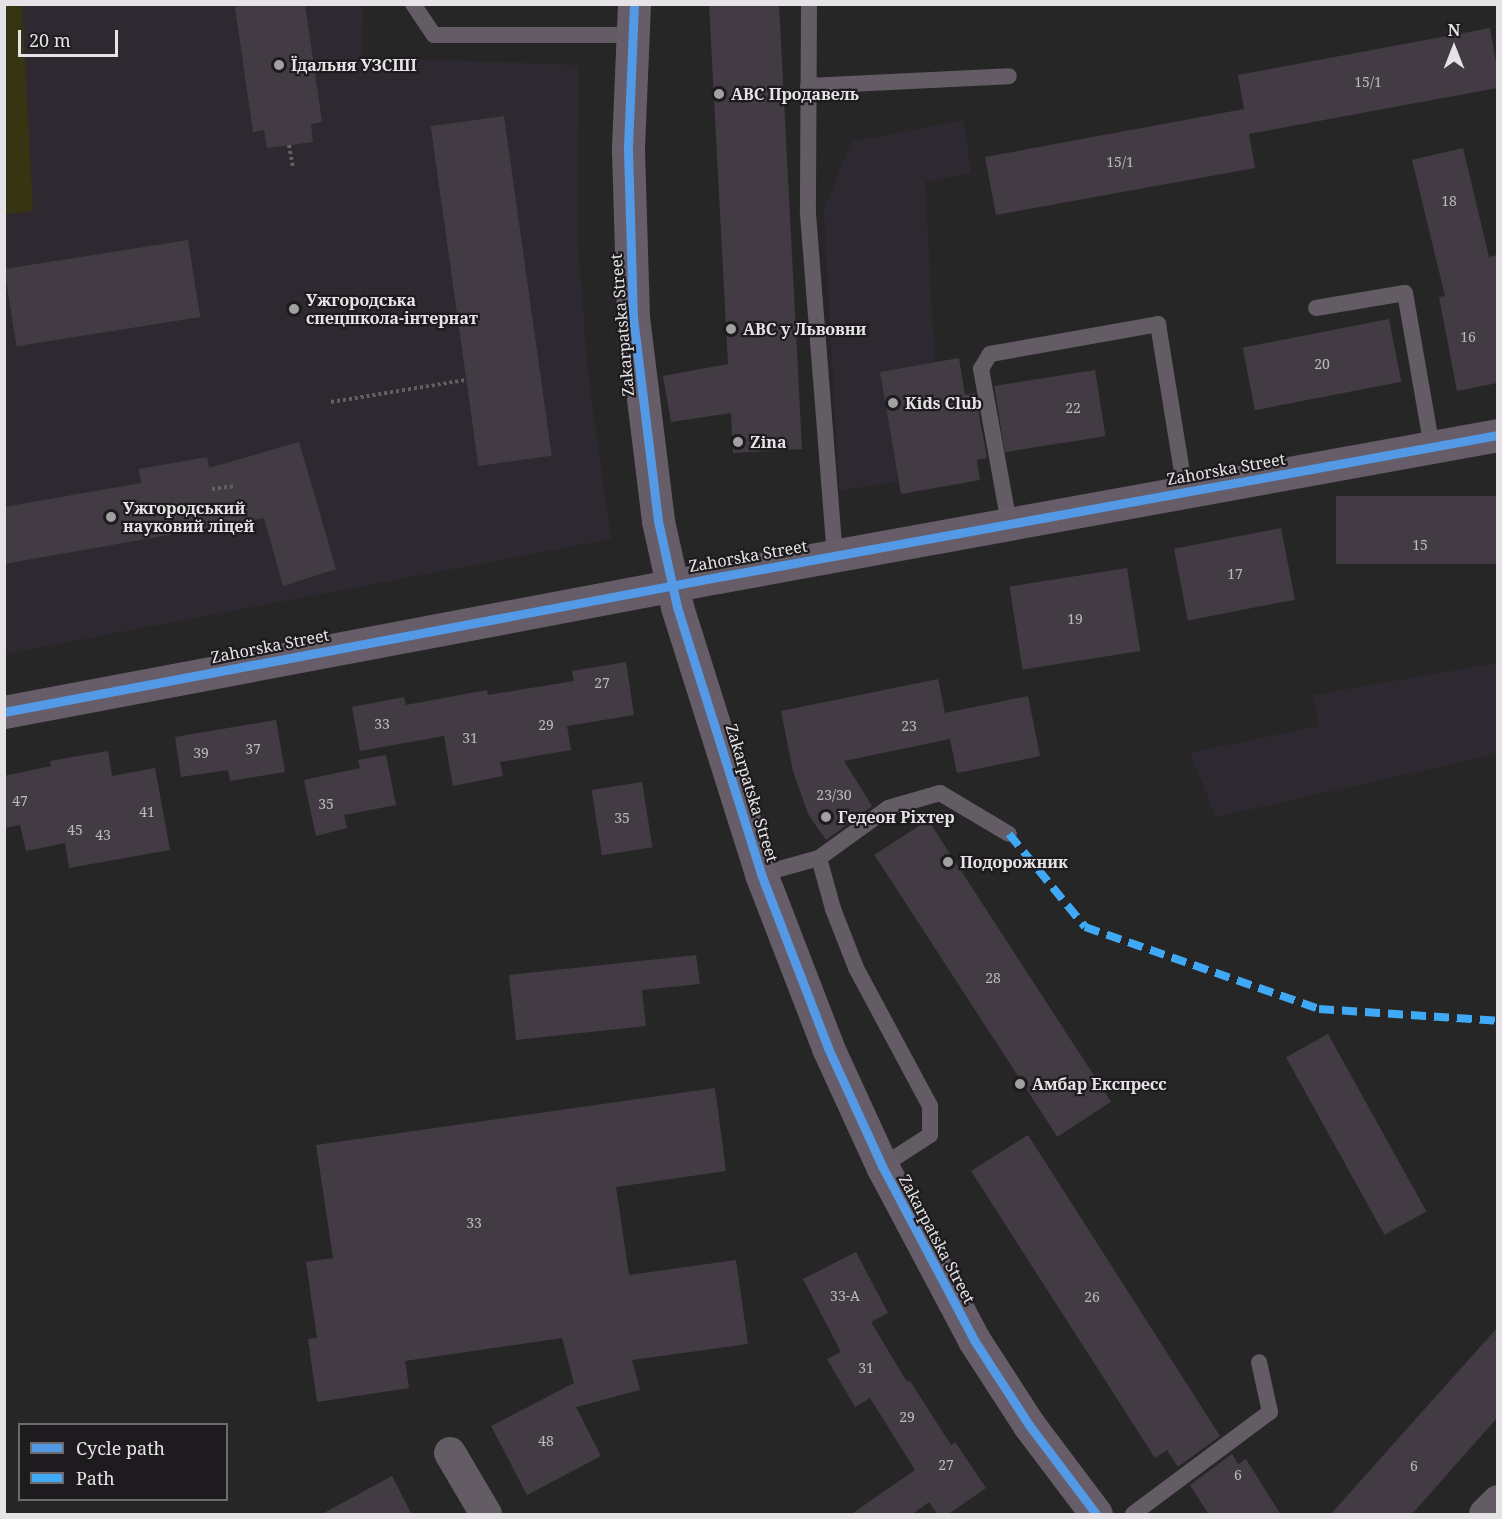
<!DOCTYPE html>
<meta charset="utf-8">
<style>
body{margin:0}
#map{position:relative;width:1502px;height:1519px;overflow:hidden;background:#272627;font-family:"Noto Serif",serif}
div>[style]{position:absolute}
.built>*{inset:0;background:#2e2930}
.green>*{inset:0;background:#373411}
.building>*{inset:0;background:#433b44;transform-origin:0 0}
.path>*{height:4px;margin-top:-2px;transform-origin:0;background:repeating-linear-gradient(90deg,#635d64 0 3px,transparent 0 6px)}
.lane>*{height:16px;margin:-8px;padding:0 8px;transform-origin:8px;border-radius:8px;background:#635c64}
.street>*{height:32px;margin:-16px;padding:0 16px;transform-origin:16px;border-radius:16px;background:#635c64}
.secondary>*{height:33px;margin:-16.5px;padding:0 16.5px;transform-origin:16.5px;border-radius:16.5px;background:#665d68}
.quiet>*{height:8px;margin-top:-4px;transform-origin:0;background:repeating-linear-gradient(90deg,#3fa9f5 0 15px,transparent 0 23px)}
.cycleway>*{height:9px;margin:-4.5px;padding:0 4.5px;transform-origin:4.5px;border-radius:4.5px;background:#5399e6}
.dots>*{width:16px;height:16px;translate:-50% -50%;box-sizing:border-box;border:3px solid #1e1b1e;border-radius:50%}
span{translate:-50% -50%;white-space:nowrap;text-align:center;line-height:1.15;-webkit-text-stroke:4.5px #1e1b1e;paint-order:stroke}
.number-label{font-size:14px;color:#bcb9bd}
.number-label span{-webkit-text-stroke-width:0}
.poi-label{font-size:16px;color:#e5e3e5;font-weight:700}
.left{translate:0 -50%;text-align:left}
.street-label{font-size:16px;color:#e5e3e5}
.frame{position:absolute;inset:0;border:6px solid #e5e3e5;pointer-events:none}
.legend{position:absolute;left:18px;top:1423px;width:210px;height:78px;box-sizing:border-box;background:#1e1b1e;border:2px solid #6e6b6e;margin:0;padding:8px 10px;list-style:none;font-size:18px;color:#e5e3e5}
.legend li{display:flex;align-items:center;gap:12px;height:30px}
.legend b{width:30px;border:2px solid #6e6b6e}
.north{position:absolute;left:1424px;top:18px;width:60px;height:60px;-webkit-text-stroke:4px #1e1b1e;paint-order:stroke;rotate:0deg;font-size:16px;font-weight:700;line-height:24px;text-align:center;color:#e5e3e5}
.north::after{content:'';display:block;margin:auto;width:21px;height:27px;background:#e5e3e5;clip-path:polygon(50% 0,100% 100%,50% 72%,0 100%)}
.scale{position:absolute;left:18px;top:30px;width:100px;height:27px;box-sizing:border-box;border:3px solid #e5e3e5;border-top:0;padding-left:8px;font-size:18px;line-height:21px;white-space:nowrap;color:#e5e3e5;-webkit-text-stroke:4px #1e1b1e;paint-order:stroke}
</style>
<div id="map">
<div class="built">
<div style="clip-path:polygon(5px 5px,363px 5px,362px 57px,579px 65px,578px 244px,588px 373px,611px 539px,5px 654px)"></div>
<div style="clip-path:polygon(964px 120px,971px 173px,925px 182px,941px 474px,839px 491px,824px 210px,851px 142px)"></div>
<div style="clip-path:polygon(1497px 663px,1497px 754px,1216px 817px,1190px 753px,1319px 726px,1313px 695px)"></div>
</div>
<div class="green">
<div style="clip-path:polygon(4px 5px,22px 5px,33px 211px,5px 214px)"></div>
</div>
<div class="building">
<div style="clip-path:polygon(252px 4px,305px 4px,322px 122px,311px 124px,313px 142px,267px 148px,264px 130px,253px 132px,235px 7px)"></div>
<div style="clip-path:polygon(709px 4px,779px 4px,802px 449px,733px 453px,731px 413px,671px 422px,663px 376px,728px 364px)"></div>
<div style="clip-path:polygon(1490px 28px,1497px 68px,1497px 88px,1249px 134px,1255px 168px,996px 215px,985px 157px,1244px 109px,1238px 75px)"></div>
<div style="left:504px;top:116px;width:343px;height:74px;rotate:82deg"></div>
<div style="clip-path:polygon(1463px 148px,1489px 257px,1497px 255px,1497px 383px,1457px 391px,1439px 297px,1445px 296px,1412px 160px)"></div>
<div style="left:188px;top:240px;width:78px;height:186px;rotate:81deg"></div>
<div style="left:1389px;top:319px;width:64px;height:149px;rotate:79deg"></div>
<div style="clip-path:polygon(959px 358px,965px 395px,975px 393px,987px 458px,977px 460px,980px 480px,901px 494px,880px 372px)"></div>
<div style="left:1095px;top:370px;width:67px;height:102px;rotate:81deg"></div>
<div style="clip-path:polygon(299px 442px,336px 569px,283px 586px,264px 518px,4px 564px,4px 507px,141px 483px,139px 469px,207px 457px,209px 468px)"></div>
<div style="left:1497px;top:496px;width:68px;height:161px;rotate:90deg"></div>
<div style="left:1281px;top:528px;width:73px;height:109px;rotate:79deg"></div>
<div style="left:1127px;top:568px;width:84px;height:119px;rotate:81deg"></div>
<div style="clip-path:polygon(626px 662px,634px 715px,567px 726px,571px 750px,500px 762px,503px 776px,453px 786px,444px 736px,360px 751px,352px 707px,404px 697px,406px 705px,487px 690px,488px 695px,574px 681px,572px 671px)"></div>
<div style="clip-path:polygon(938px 679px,945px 713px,1028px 696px,1040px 756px,957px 773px,950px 739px,844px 761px,872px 806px,826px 840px,808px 814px,793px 771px,781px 711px)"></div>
<div style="clip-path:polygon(276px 720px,285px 772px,230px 781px,228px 770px,181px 777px,175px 737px)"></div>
<div style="clip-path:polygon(108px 751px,112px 776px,155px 768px,170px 850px,69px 868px,65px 843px,26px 851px,20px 825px,4px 828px,4px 776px,51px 766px,50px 761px)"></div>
<div style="clip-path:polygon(386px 755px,396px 805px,344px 815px,347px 828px,316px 836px,304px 780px,360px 768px,358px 760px)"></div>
<div style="left:642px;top:782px;width:66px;height:51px;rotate:81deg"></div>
<div style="left:928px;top:820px;width:336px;height:64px;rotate:57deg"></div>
<div style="clip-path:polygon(696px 955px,700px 984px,642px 990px,646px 1026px,516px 1040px,509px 975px)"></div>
<div style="left:1328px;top:1034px;width:203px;height:48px;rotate:61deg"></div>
<div style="clip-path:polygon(715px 1088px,726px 1171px,616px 1187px,629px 1275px,736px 1260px,748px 1344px,632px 1360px,640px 1390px,576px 1407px,601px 1456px,527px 1495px,491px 1426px,574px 1383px,562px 1338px,405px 1361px,409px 1388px,317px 1402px,308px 1339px,317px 1338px,306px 1262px,333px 1258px,316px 1145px)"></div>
<div style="clip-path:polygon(1028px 1135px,1220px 1436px,1178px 1467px,1167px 1450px,1155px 1458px,971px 1171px)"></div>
<div style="clip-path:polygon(856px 1252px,888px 1313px,871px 1322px,907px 1382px,910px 1381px,951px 1445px,955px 1442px,986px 1488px,947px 1515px,938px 1515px,929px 1502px,911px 1515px,850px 1515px,915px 1470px,870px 1398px,855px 1407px,827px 1359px,841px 1352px,803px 1279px)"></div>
<div style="clip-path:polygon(1497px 1328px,1497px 1418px,1411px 1515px,1330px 1515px)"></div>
<div style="clip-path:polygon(1232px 1454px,1238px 1464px,1246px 1459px,1281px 1515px,1209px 1515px,1190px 1485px)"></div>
<div style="clip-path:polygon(392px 1476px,412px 1515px,320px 1515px)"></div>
</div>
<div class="path">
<div style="left:289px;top:145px;width:22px;rotate:80deg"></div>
<div style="left:331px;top:402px;width:137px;rotate:-9.3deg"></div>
<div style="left:212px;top:489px;width:24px;rotate:-7deg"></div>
</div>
<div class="lane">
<div style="left:413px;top:4px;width:37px;rotate:56deg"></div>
<div style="left:434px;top:35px;width:199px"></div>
<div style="left:809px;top:4px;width:210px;rotate:90.3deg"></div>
<div style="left:808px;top:214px;width:343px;rotate:85.5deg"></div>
<div style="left:808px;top:86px;width:201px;rotate:-2.8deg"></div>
<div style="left:1316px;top:308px;width:90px;rotate:-9.6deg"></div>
<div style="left:1405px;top:293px;width:156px;rotate:80.1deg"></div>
<div style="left:1009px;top:523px;width:157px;rotate:-100.3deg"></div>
<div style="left:981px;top:369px;width:17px;rotate:-59deg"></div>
<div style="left:990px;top:354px;width:171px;rotate:-10.1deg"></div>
<div style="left:1158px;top:324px;width:169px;rotate:80.8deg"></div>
<div style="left:819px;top:858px;width:53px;rotate:74.6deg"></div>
<div style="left:833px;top:909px;width:63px;rotate:68.7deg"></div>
<div style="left:856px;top:968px;width:157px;rotate:61.8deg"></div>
<div style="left:930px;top:1106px;width:29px;rotate:90deg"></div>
<div style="left:930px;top:1135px;width:57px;rotate:147.1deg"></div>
<div style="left:761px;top:874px;width:60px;rotate:-15.4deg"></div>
<div style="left:819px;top:858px;width:85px;rotate:-35.9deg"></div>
<div style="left:888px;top:808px;width:54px;rotate:-16.1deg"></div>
<div style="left:940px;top:793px;width:80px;rotate:30.7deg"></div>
<div style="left:1133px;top:1514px;width:171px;rotate:-36.7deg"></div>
<div style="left:1270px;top:1412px;width:51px;rotate:-102.4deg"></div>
</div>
<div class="street">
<div style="left:450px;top:1453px;width:71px;rotate:59.5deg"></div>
<div style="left:1485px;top:1514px;width:18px;rotate:-45deg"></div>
</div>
<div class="secondary">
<div style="left:634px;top:4px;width:146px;rotate:92.4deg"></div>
<div style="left:628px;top:150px;width:167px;rotate:88.3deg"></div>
<div style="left:633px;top:317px;width:206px;rotate:83deg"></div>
<div style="left:658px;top:521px;width:88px;rotate:77.5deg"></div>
<div style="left:677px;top:607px;width:280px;rotate:72.5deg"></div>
<div style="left:761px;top:874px;width:186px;rotate:68.9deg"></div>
<div style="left:828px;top:1048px;width:130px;rotate:65.4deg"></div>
<div style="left:882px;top:1166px;width:197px;rotate:62.1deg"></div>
<div style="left:974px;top:1340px;width:101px;rotate:57.1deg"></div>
<div style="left:1029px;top:1425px;width:111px;rotate:53deg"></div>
<div style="left:4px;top:712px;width:727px;rotate:-10.71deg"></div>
<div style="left:718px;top:577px;width:793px;rotate:-10.32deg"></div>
</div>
<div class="quiet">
<div style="left:1009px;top:834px;width:120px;rotate:50.7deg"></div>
<div style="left:1085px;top:927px;width:248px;rotate:19.3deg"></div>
<div style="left:1319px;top:1009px;width:179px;rotate:3.8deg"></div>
</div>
<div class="cycleway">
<div style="left:634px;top:4px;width:146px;rotate:92.4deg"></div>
<div style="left:628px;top:150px;width:167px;rotate:88.3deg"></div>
<div style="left:633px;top:317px;width:206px;rotate:83deg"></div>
<div style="left:658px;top:521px;width:88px;rotate:77.5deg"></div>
<div style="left:677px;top:607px;width:280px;rotate:72.5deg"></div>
<div style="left:761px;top:874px;width:186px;rotate:68.9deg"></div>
<div style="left:828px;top:1048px;width:130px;rotate:65.4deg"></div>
<div style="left:882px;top:1166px;width:197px;rotate:62.1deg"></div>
<div style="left:974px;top:1340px;width:101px;rotate:57.1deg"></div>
<div style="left:1029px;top:1425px;width:111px;rotate:53deg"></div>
<div style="left:4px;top:712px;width:727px;rotate:-10.71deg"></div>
<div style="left:718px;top:577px;width:793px;rotate:-10.32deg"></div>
</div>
<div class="dots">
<div style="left:279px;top:65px;background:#a2a1a2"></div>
<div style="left:719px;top:94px;background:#a2a1a2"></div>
<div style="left:294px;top:309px;background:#a2a1a2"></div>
<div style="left:731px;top:329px;background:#a2a1a2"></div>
<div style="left:893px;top:403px;background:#a2a1a2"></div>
<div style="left:738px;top:442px;background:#a2a1a2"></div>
<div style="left:111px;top:517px;background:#a2a1a2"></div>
<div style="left:826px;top:817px;background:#a2a1a2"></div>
<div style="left:948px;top:862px;background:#a2a1a2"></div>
<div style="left:1020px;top:1084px;background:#a2a1a2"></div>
</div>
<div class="number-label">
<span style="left:1368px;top:82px">15/1</span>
<span style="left:1120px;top:162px">15/1</span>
<span style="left:1449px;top:201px">18</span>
<span style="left:1468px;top:337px">16</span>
<span style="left:1322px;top:364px">20</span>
<span style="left:1073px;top:408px">22</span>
<span style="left:1420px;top:545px">15</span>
<span style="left:1235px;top:574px">17</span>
<span style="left:1075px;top:619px">19</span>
<span style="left:602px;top:683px">27</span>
<span style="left:382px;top:724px">33</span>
<span style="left:546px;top:725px">29</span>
<span style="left:909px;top:726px">23</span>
<span style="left:470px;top:738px">31</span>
<span style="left:253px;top:749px">37</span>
<span style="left:201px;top:753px">39</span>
<span style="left:834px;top:795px">23/30</span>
<span style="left:20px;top:801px">47</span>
<span style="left:326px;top:804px">35</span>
<span style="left:147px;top:812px">41</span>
<span style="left:622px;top:818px">35</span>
<span style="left:75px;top:830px">45</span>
<span style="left:103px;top:835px">43</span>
<span style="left:993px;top:978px">28</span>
<span style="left:474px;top:1223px">33</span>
<span style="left:845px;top:1296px">33-А</span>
<span style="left:1092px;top:1297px">26</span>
<span style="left:866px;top:1368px">31</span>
<span style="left:907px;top:1417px">29</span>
<span style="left:546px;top:1441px">48</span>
<span style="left:946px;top:1465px">27</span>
<span style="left:1414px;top:1466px">6</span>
<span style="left:1238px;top:1475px">6</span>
</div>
<div class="poi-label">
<span class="left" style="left:291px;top:65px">Їдальня УЗСШІ</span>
<span class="left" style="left:731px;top:94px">ABC Продавель</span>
<span class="left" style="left:306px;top:309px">Ужгородська<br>спецшкола-інтернат</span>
<span class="left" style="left:743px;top:329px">ABC у Львовни</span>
<span class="left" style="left:905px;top:403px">Kids Club</span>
<span class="left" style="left:750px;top:442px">Zina</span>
<span class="left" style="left:123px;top:517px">Ужгородський<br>науковий ліцей</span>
<span class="left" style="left:838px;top:817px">Гедеон Ріхтер</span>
<span class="left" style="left:960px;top:862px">Подорожник</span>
<span class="left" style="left:1032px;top:1084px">Амбар Експресс</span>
</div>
<div class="street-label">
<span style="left:622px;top:325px;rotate:-95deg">Zakarpatska Street</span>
<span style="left:1226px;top:469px;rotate:-10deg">Zahorska Street</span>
<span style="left:748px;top:556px;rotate:-10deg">Zahorska Street</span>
<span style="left:270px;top:646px;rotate:-11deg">Zahorska Street</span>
<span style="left:752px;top:793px;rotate:73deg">Zakarpatska Street</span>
<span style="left:937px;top:1239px;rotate:62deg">Zakarpatska Street</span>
</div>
<div class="frame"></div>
<ul class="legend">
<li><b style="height:8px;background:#5399e6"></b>Cycle path</li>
<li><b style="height:8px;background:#3fa9f5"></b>Path</li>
</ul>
<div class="north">N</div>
<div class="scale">20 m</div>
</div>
